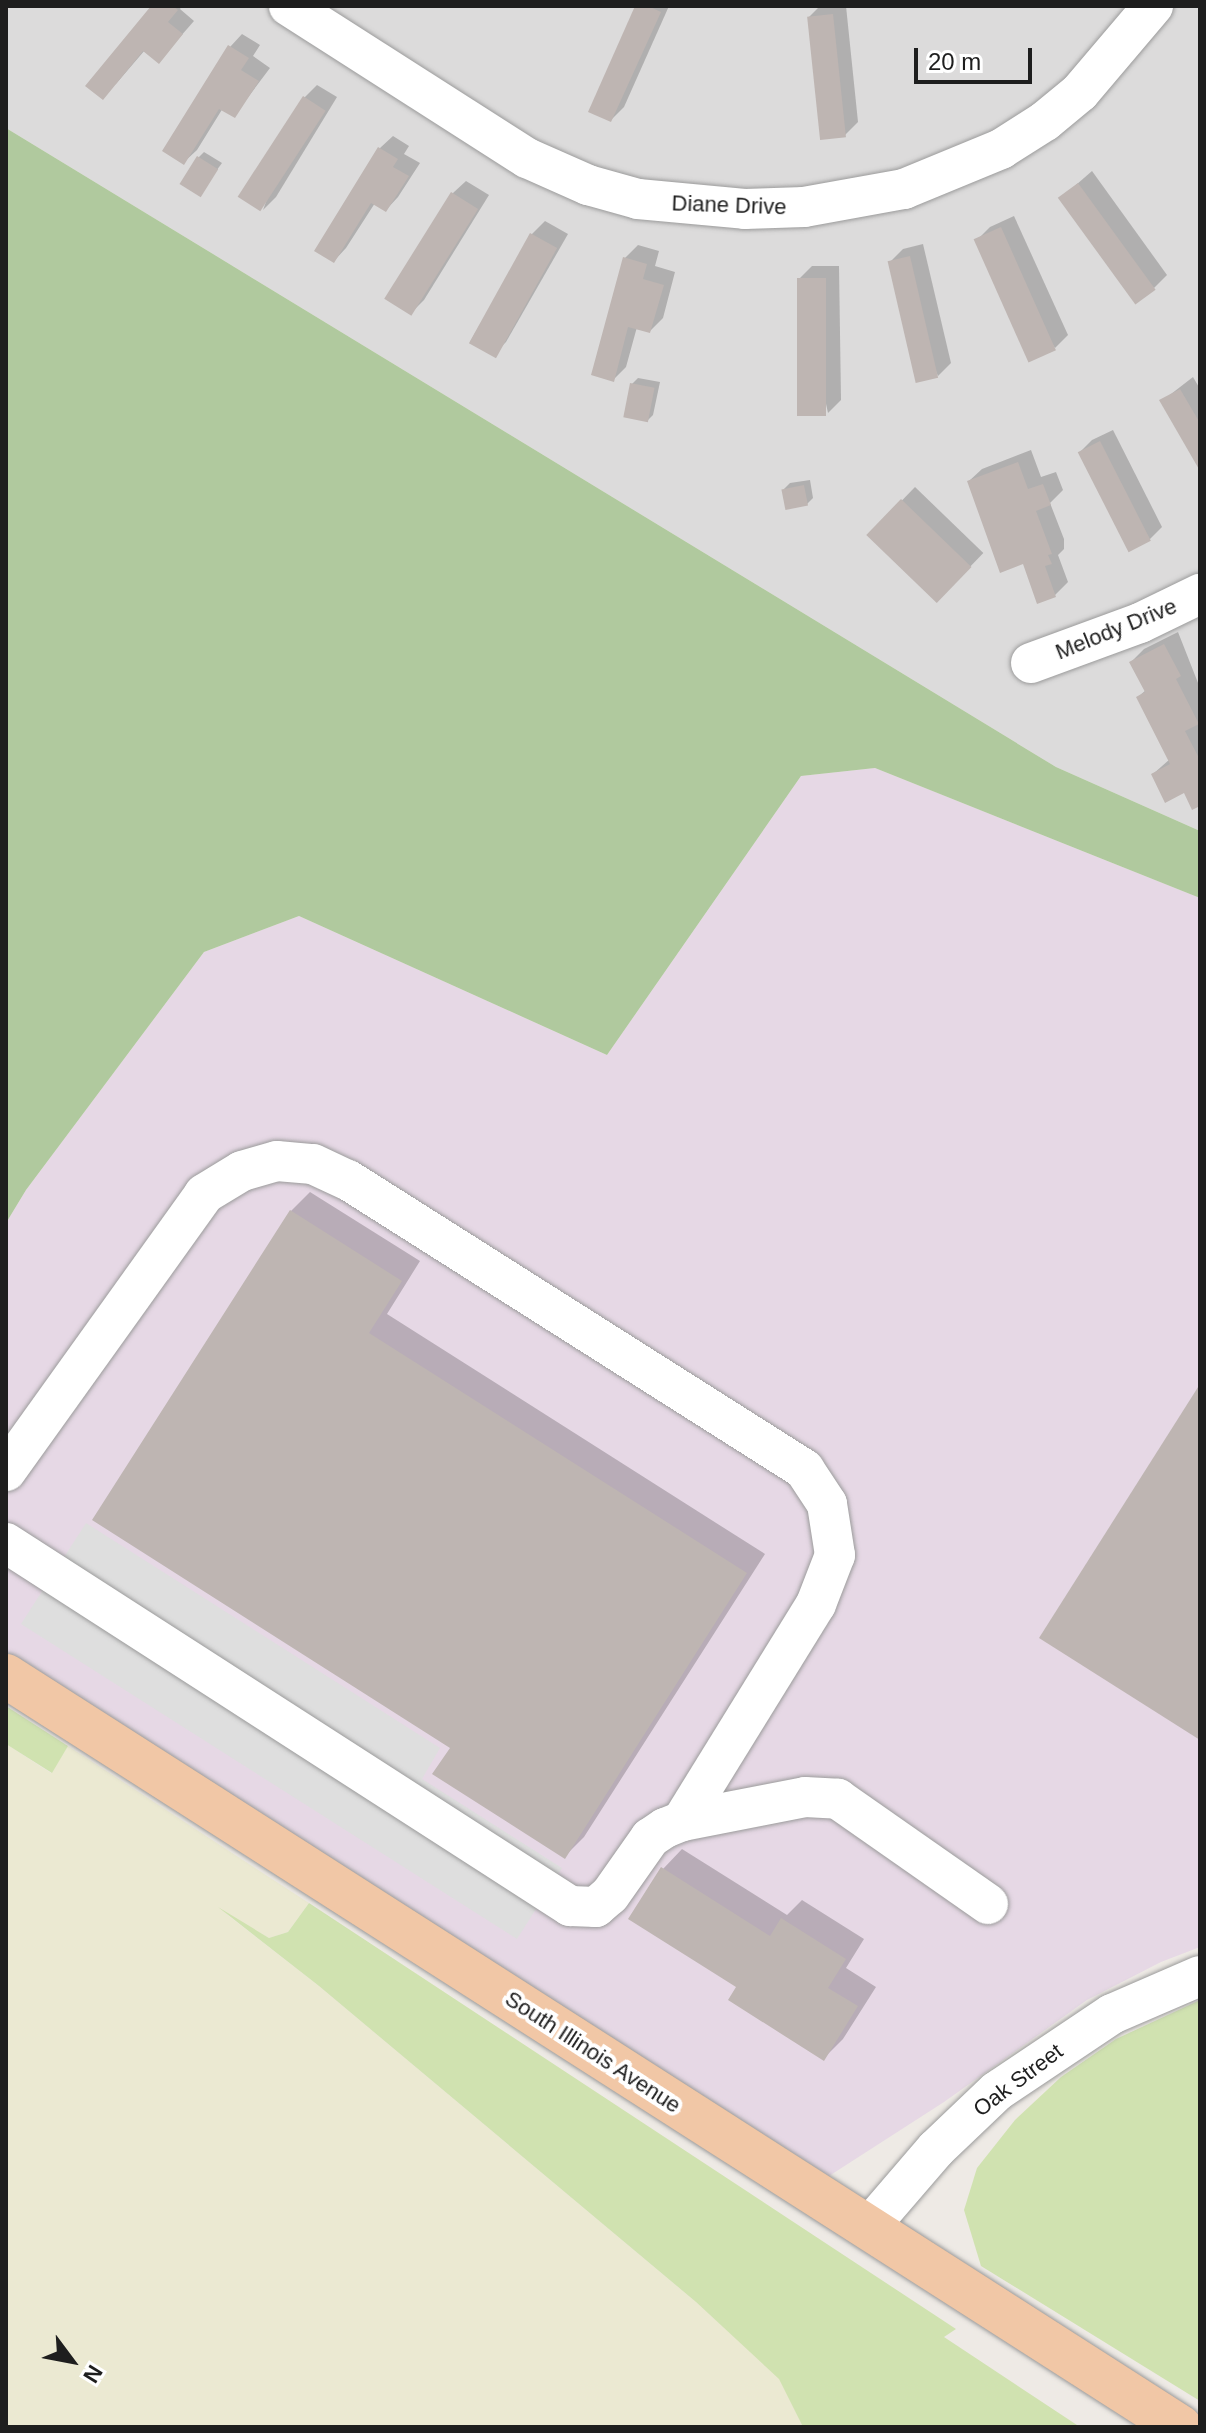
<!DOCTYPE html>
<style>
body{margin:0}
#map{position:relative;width:1206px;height:2433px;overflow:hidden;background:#eeeae5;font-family:Arial,sans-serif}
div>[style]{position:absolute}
.residential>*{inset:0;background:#dcdbdb}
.industrial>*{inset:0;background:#e6d8e5}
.farmland>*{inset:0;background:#ebe9d2}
.grass>*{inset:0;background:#d0e2b0}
.forest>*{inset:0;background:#b0c99e}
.parking>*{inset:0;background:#dedede}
.shadow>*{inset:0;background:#0003;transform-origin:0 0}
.building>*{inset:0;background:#beb5b2;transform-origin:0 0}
.roads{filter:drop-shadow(0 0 2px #9b9b9b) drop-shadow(0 0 2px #9b9b9b)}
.minor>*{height:40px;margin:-20px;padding:0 20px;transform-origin:20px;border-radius:20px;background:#fff}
.major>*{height:44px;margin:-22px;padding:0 22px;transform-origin:22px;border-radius:22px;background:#f1c7a6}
span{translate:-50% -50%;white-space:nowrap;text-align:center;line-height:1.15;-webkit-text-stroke:8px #fff;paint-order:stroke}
.street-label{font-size:22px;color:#1e1e1e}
.frame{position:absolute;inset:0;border:8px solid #1e1e1e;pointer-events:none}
.north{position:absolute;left:32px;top:2321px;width:80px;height:80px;-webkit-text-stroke:6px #fff;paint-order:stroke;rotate:122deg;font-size:22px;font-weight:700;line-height:32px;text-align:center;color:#1e1e1e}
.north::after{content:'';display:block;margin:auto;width:28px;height:36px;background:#1e1e1e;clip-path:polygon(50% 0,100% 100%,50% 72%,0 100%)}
.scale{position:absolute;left:914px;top:48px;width:118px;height:36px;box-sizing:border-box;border:4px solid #1e1e1e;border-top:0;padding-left:10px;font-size:24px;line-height:28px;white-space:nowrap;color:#1e1e1e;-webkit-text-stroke:6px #fff;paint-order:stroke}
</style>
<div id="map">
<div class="residential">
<div style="clip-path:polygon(6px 6px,1200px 6px,1200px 831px,1056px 767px,6px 128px)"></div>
</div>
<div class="industrial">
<div style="clip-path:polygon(875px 768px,1200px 898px,1200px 1947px,1161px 1962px,1087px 2000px,944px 2102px,829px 2176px,6px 1651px,6px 1223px,26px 1190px,204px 952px,299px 916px,607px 1055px,801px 776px)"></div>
</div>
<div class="farmland">
<div style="clip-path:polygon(6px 1744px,51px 1773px,68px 1746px,309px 1903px,288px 1932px,269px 1938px,225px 1913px,319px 1986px,696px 2302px,780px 2379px,803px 2427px,6px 2427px)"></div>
</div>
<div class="grass">
<div style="clip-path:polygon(6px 1706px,68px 1746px,52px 1773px,6px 1744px)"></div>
<div style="clip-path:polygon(309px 1903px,956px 2329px,944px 2337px,1080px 2427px,803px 2427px,779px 2379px,696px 2302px,319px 1986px,218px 1907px,269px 1938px,288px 1932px)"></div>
<div style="clip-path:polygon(1200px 2000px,1200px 2401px,981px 2266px,964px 2210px,977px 2168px,1015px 2120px,1061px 2077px,1116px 2039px)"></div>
</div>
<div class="forest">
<div style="clip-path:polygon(6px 128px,1056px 767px,1200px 831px,1200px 898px,875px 768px,801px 776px,607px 1055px,299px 916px,204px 952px,26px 1190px,6px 1223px)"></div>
</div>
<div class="parking">
<div style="clip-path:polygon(86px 1523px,440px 1748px,422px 1779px,562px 1868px,517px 1939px,21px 1624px)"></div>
</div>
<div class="shadow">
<div style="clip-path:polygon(153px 6px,182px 6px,180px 9px,194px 21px,159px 61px,145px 50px,115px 85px)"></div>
<div style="clip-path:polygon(637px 6px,669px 6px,624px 107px,611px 120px)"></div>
<div style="clip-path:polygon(820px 6px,846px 6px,858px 122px,845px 135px,809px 17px)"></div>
<div style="clip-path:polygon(242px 34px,260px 45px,253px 56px,270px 68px,234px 116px,223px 108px,197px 150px,184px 162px,230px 47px)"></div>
<div style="clip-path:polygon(317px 85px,337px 97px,276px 197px,263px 210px,304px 98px)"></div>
<div style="clip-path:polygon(393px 136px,409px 146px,404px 154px,420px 163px,398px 197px,386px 210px,375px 203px,346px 248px,334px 261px,380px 148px)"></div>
<div style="clip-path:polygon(204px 152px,222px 163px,200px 193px,198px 158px)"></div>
<div style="clip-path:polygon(1092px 171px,1167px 275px,1154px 288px,1061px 198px)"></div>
<div style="clip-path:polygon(466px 181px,489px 195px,424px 300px,411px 313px,453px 193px)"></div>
<div style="clip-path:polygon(1014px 216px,1068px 335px,1055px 348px,977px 240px,990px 227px)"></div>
<div style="clip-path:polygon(545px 221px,568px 234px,506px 342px,493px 355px,470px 342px,532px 234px)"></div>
<div style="clip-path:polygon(923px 244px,951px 363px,938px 376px,890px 262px,903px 249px)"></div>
<div style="clip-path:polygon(638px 245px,659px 251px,655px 266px,675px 272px,663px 318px,650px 331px,637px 327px,626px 367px,613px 380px,625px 258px)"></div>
<div style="clip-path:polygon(812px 266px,839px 266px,841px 400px,828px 413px,799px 279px)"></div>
<div style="clip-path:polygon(1193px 377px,1200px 389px,1200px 467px,1162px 401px)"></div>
<div style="clip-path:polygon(638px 378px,660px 382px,653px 415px,647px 421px,632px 384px)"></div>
<div style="clip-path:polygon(1113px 430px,1162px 527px,1149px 540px,1079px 453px,1092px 440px)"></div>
<div style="clip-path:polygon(1031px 450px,1041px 477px,1056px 472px,1063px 490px,1050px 503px,1064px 539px,1064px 549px,1058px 555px,1068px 582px,1055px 595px,1024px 561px,969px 481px,982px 469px)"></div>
<div style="clip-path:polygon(810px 480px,813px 498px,807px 504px,784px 489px,790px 483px)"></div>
<div style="left:915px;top:487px;width:95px;height:66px;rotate:44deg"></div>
<div style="clip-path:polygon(1178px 632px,1200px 688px,1200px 803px,1185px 791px,1153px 774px,1170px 759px,1138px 697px,1146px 690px,1131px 662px,1144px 649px)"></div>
<div style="clip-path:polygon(310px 1192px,420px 1261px,387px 1314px,765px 1554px,584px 1837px,565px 1856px,453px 1747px,291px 1211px)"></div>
<div style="clip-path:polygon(682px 1849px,787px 1915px,802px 1900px,864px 1939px,846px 1968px,876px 1987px,843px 2039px,824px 2058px,738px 1987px,663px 1869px)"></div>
</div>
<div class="building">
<div style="clip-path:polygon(151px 6px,173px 6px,178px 10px,168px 22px,183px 34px,159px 64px,143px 51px,103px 100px,85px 86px)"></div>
<div style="clip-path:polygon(635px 6px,648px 6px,661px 12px,611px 122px,588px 112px)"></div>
<div style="left:833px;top:14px;width:124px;height:26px;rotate:84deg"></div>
<div style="clip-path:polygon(228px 45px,249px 58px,241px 70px,259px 81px,235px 118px,219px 109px,184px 165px,162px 151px)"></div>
<div style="left:303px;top:96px;width:27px;height:120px;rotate:33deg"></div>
<div style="clip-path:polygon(378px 147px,398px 159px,393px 167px,409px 176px,386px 212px,371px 203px,334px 263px,314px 251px)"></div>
<div style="left:197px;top:156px;width:25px;height:33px;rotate:32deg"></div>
<div style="left:1078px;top:183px;width:132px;height:25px;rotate:54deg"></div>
<div style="left:451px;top:192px;width:32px;height:126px;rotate:32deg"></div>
<div style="left:1001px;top:227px;width:135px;height:30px;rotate:66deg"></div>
<div style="left:530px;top:233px;width:31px;height:126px;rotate:29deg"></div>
<div style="left:910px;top:256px;width:125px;height:23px;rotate:77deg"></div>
<div style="clip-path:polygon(623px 257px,647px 264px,643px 279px,664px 285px,650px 333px,628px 327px,614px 382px,591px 375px)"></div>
<div style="left:797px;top:278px;width:29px;height:138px"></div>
<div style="left:630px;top:383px;width:25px;height:35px;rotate:11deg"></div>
<div style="clip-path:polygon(1180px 389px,1200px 423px,1200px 471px,1159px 400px)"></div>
<div style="left:1100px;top:441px;width:112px;height:25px;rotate:63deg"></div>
<div style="clip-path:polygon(1018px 462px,1028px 489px,1043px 484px,1051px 505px,1036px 511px,1052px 554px,1048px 555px,1052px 564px,1045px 566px,1056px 597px,1037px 604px,1023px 564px,1000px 573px,967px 481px)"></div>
<div style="left:804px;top:485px;width:21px;height:23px;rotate:79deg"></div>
<div style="left:901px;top:499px;width:98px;height:50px;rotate:44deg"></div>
<div style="clip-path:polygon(1164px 644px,1181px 676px,1176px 679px,1199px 724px,1185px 731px,1200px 760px,1200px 806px,1192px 810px,1184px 793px,1165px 803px,1151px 774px,1170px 764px,1136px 697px,1145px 692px,1129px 662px)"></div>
<div style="clip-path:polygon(290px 1210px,402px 1281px,369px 1333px,747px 1573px,565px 1859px,432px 1774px,450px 1748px,92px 1520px)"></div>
<div style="clip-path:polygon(1200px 1384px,1200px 1740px,1039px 1638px)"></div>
<div style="clip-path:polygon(661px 1867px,770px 1936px,781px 1918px,846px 1959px,828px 1988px,858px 2006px,824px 2061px,728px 2000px,736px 1987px,628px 1919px)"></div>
</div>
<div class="roads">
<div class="minor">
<div style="left:289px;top:6px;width:282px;rotate:32.6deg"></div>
<div style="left:527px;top:158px;width:67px;rotate:23.9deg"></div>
<div style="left:588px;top:185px;width:52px;rotate:15.6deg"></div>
<div style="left:638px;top:199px;width:107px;rotate:5.3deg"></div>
<div style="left:745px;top:209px;width:59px;rotate:-1.9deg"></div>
<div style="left:804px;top:207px;width:102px;rotate:-10.2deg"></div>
<div style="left:904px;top:189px;width:105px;rotate:-22.4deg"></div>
<div style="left:1001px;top:149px;width:52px;rotate:-32.5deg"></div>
<div style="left:1045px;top:121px;width:45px;rotate:-39.6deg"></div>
<div style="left:1080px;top:92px;width:113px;rotate:-49.7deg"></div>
<div style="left:1031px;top:663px;width:116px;rotate:-20.2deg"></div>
<div style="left:1140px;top:623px;width:67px;rotate:-25.8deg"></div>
<div style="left:6px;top:1471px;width:340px;rotate:-54.4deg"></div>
<div style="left:204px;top:1194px;width:44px;rotate:-31.2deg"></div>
<div style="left:242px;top:1171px;width:36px;rotate:-16deg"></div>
<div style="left:277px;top:1161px;width:36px;rotate:5deg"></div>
<div style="left:313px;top:1164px;width:38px;rotate:25deg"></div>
<div style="left:348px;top:1180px;width:540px;rotate:32.37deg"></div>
<div style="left:804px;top:1469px;width:42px;rotate:56.7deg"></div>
<div style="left:827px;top:1504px;width:52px;rotate:81.1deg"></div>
<div style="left:835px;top:1555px;width:53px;rotate:111.2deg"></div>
<div style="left:816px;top:1604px;width:255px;rotate:121.7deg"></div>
<div style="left:6px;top:1543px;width:671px;rotate:32.77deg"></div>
<div style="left:570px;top:1906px;width:26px;rotate:2deg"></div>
<div style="left:596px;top:1907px;width:18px;rotate:-41deg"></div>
<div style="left:610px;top:1895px;width:70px;rotate:-54.9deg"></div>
<div style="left:650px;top:1838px;width:18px;rotate:-34deg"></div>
<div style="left:665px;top:1828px;width:18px;rotate:-22deg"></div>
<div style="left:682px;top:1821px;width:125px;rotate:-11deg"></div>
<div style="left:805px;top:1797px;width:33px;rotate:3deg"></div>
<div style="left:838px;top:1799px;width:183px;rotate:35deg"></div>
<div style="left:868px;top:2228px;width:104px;rotate:-49.3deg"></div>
<div style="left:936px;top:2149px;width:84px;rotate:-43.6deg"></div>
<div style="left:997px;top:2091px;width:138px;rotate:-33.8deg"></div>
<div style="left:1112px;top:2014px;width:96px;rotate:-23.4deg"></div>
</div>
<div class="major">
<div style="left:6px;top:1676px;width:1394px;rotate:32.61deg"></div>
</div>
</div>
<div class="street-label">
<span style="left:729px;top:205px;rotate:2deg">Diane Drive</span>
<span style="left:1116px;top:629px;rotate:-22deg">Melody Drive</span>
<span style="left:593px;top:2052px;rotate:33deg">South Illinois Avenue</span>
<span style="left:1018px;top:2080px;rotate:-37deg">Oak Street</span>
</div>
<div class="frame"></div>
<div class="north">N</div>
<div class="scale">20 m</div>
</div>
